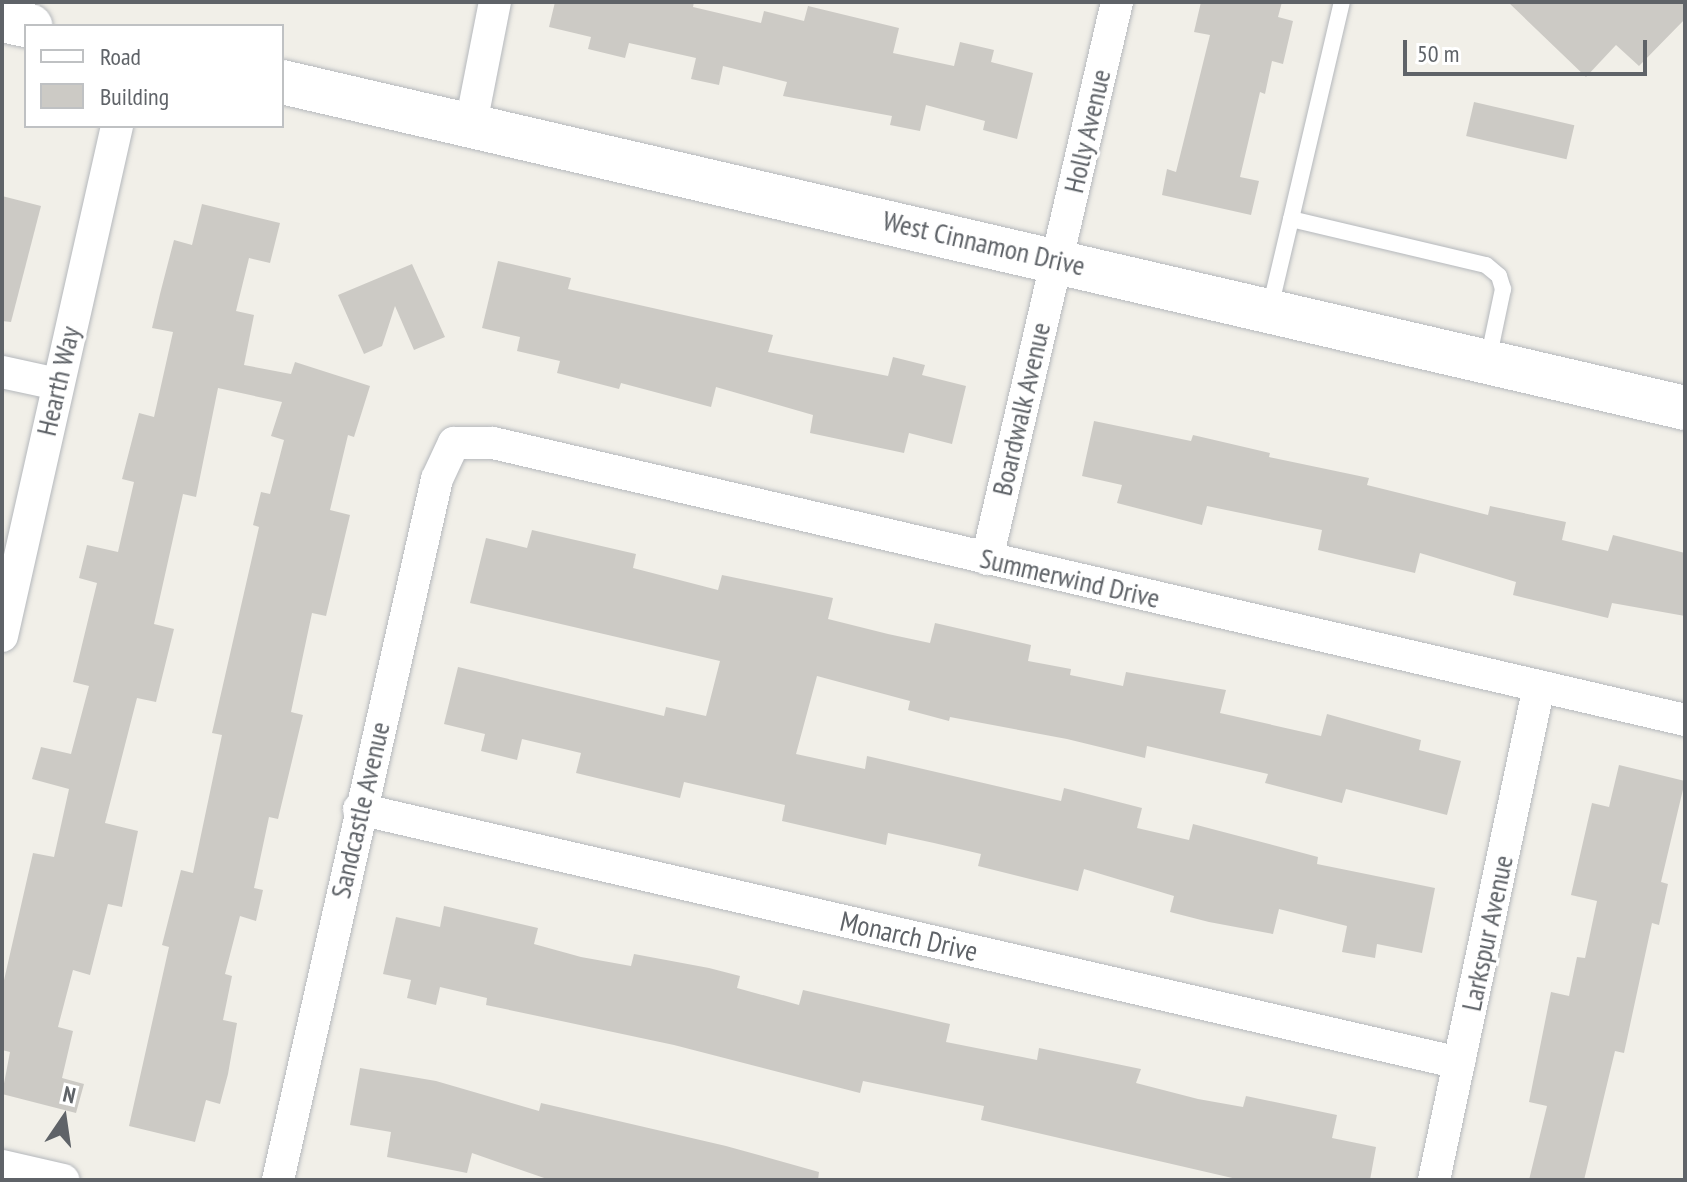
<!DOCTYPE html>
<style>
body{margin:0}
#map{position:relative;width:1687px;height:1182px;overflow:hidden;background:#f1efe8;font-family:"PT Sans Narrow",sans-serif}
div>[style]{position:absolute}
.building>*{inset:0;background:#cccac5;transform-origin:0 0}
.roads{filter:drop-shadow(0 0 2px #b5b8bc) drop-shadow(0 0 2px #b5b8bc)}
.lane>*{height:16px;margin:-8px;padding:0 8px;transform-origin:8px;border-radius:8px;background:#fff}
.street>*{height:32px;margin:-16px;padding:0 16px;transform-origin:16px;border-radius:16px;background:#fff}
.secondary>*{height:44px;margin:-22px;padding:0 22px;transform-origin:22px;border-radius:22px;background:#fff}
span{translate:-50% -50%;white-space:nowrap;text-align:center;line-height:1.15;-webkit-text-stroke:6px #fff;paint-order:stroke}
.street-label{font-size:28px;color:#5f6368}
.frame{position:absolute;inset:0;border:4px solid #5f6368;pointer-events:none}
.legend{position:absolute;left:24px;top:24px;width:260px;height:104px;box-sizing:border-box;background:#fff;border:2px solid #bfc1c3;margin:0;padding:10px 14px;list-style:none;font-size:24px;color:#5f6368}
.legend li{display:flex;align-items:center;gap:16px;height:40px}
.legend b{width:40px;border:2px solid #bfc1c3}
.north{position:absolute;left:24px;top:1078px;width:80px;height:80px;-webkit-text-stroke:6px #fff;paint-order:stroke;rotate:13deg;font-size:22px;font-weight:700;line-height:32px;text-align:center;color:#5f6368}
.north::after{content:'';display:block;margin:auto;width:28px;height:36px;background:#5f6368;clip-path:polygon(50% 0,100% 100%,50% 72%,0 100%)}
.scale{position:absolute;left:1403px;top:40px;width:244px;height:36px;box-sizing:border-box;border:4px solid #5f6368;border-top:0;padding-left:10px;font-size:24px;line-height:28px;white-space:nowrap;color:#5f6368;-webkit-text-stroke:6px #fff;paint-order:stroke}
</style>
<div id="map">
<div class="building">
<div style="clip-path:polygon(555px 2px,694px 2px,693px 7px,761px 23px,764px 11px,804px 21px,808px 6px,899px 28px,893px 53px,954px 66px,960px 42px,994px 50px,991px 62px,1033px 73px,1017px 139px,983px 130px,985px 121px,926px 105px,920px 131px,890px 125px,892px 116px,783px 96px,787px 82px,723px 66px,719px 85px,691px 79px,696px 58px,629px 43px,625px 58px,588px 49px,591px 37px,549px 27px)"></div>
<div style="clip-path:polygon(1201px 2px,1282px 2px,1278px 17px,1293px 21px,1283px 64px,1272px 61px,1265px 94px,1260px 92px,1240px 177px,1259px 181px,1251px 215px,1162px 195px,1167px 169px,1176px 172px,1210px 35px,1194px 32px)"></div>
<div style="clip-path:polygon(1508px 2px,1685px 2px,1685px 19px,1639px 66px,1616px 45px,1586px 77px)"></div>
<div style="left:1474px;top:102px;width:103px;height:35px;rotate:13deg"></div>
<div style="clip-path:polygon(2px 196px,41px 206px,11px 322px,2px 321px)"></div>
<div style="clip-path:polygon(202px 204px,280px 223px,270px 263px,249px 258px,236px 311px,254px 315px,244px 365px,291px 374px,295px 362px,370px 386px,354px 437px,348px 435px,330px 510px,350px 515px,326px 616px,312px 613px,291px 712px,303px 715px,278px 819px,269px 817px,254px 888px,263px 890px,256px 921px,240px 916px,225px 974px,232px 976px,223px 1020px,237px 1023px,228px 1074px,220px 1104px,206px 1100px,195px 1142px,129px 1126px,169px 947px,162px 945px,181px 870px,193px 873px,222px 735px,212px 733px,259px 527px,253px 525px,261px 492px,270px 494px,284px 440px,271px 436px,282px 402px,218px 388px,196px 497px,183px 494px,154px 624px,174px 629px,156px 702px,137px 698px,105px 823px,138px 831px,122px 907px,108px 904px,90px 975px,73px 970px,58px 1027px,73px 1031px,62px 1078px,84px 1084px,76px 1113px,2px 1094px,10px 1052px,2px 1050px,2px 989px,33px 853px,54px 857px,69px 789px,32px 779px,41px 747px,71px 754px,89px 686px,73px 682px,97px 583px,79px 578px,87px 545px,118px 552px,134px 482px,122px 479px,139px 413px,154px 417px,173px 332px,152px 328px,160px 294px,174px 240px,192px 245px)"></div>
<div style="clip-path:polygon(498px 261px,571px 278px,568px 289px,773px 335px,768px 352px,888px 376px,893px 357px,925px 365px,922px 375px,966px 386px,952px 444px,909px 433px,904px 453px,810px 433px,813px 415px,716px 387px,711px 407px,621px 383px,619px 389px,557px 373px,560px 361px,517px 351px,520px 337px,482px 328px)"></div>
<div style="clip-path:polygon(412px 264px,445px 337px,414px 350px,395px 306px,382px 346px,364px 354px,338px 295px)"></div>
<div style="clip-path:polygon(1094px 421px,1191px 441px,1193px 435px,1270px 453px,1269px 457px,1369px 478px,1367px 485px,1488px 515px,1490px 506px,1566px 522px,1562px 540px,1608px 551px,1613px 535px,1685px 553px,1685px 616px,1612px 603px,1608px 618px,1513px 595px,1516px 582px,1420px 553px,1415px 573px,1318px 550px,1322px 530px,1207px 506px,1202px 525px,1117px 503px,1122px 485px,1082px 476px)"></div>
<div style="clip-path:polygon(532px 530px,636px 554px,633px 568px,718px 590px,722px 575px,833px 598px,828px 619px,888px 634px,930px 643px,935px 623px,1031px 645px,1028px 661px,1071px 669px,1070px 675px,1123px 686px,1126px 672px,1226px 690px,1220px 713px,1321px 736px,1327px 714px,1421px 740px,1419px 750px,1461px 761px,1447px 815px,1346px 789px,1342px 803px,1265px 783px,1268px 774px,1147px 746px,1145px 758px,1067px 739px,950px 717px,949px 721px,908px 710px,910px 701px,817px 676px,796px 754px,865px 769px,867px 756px,1061px 801px,1064px 788px,1142px 808px,1137px 828px,1189px 840px,1193px 824px,1318px 857px,1317px 864px,1435px 888px,1422px 953px,1377px 944px,1375px 958px,1342px 952px,1347px 926px,1279px 909px,1273px 934px,1209px 922px,1170px 912px,1174px 896px,1084px 869px,1078px 891px,978px 866px,981px 854px,934px 843px,888px 833px,886px 845px,782px 821px,785px 805px,684px 782px,680px 798px,576px 773px,581px 753px,522px 739px,517px 760px,481px 751px,485px 734px,444px 724px,458px 667px,664px 716px,666px 707px,706px 716px,720px 661px,470px 603px,486px 538px,527px 548px)"></div>
<div style="clip-path:polygon(1619px 765px,1685px 781px,1661px 882px,1668px 884px,1659px 925px,1652px 923px,1624px 1053px,1615px 1051px,1584px 1180px,1529px 1180px,1547px 1106px,1529px 1102px,1551px 992px,1569px 996px,1577px 957px,1585px 958px,1597px 901px,1571px 895px,1581px 851px,1592px 803px,1609px 807px)"></div>
<div style="clip-path:polygon(444px 906px,538px 928px,534px 944px,581px 957px,631px 966px,634px 954px,709px 968px,740px 976px,737px 988px,799px 1005px,803px 990px,950px 1024px,946px 1042px,1037px 1060px,1039px 1048px,1141px 1069px,1136px 1083px,1198px 1099px,1243px 1107px,1246px 1096px,1337px 1115px,1332px 1138px,1376px 1147px,1370px 1180px,1241px 1180px,981px 1120px,984px 1106px,863px 1081px,860px 1093px,674px 1045px,486px 1005px,487px 998px,440px 987px,436px 1005px,407px 998px,411px 980px,383px 974px,396px 917px,440px 927px)"></div>
<div style="clip-path:polygon(360px 1068px,436px 1081px,539px 1111px,541px 1103px,726px 1146px,819px 1172px,818px 1180px,550px 1180px,472px 1153px,467px 1173px,387px 1157px,391px 1132px,350px 1125px)"></div>
</div>
<div class="roads">
<div class="lane">
<div style="left:1291px;top:219px;width:223px;rotate:-76.8deg"></div>
<div style="left:1270px;top:308px;width:91px;rotate:-76.7deg"></div>
<div style="left:1291px;top:219px;width:200px;rotate:13.3deg"></div>
<div style="left:1486px;top:265px;width:17px;rotate:40deg"></div>
<div style="left:1499px;top:276px;width:14px;rotate:73deg"></div>
<div style="left:1503px;top:289px;width:73px;rotate:101.9deg"></div>
</div>
<div class="street">
<div style="left:471px;top:124px;width:124px;rotate:-78.9deg"></div>
<div style="left:2px;top:372px;width:56px;rotate:12.3deg"></div>
<div style="left:987px;top:559px;width:572px;rotate:-76.86deg"></div>
<div style="left:2px;top:636px;width:523px;rotate:-77.29deg"></div>
<div style="left:359px;top:809px;width:1129px;rotate:13deg"></div>
<div style="left:2px;top:1166px;width:63px;rotate:12.9deg"></div>
<div style="left:278px;top:1180px;width:719px;rotate:-77.22deg"></div>
<div style="left:437px;top:479px;width:40px;rotate:-65deg"></div>
<div style="left:454px;top:443px;width:39px"></div>
<div style="left:493px;top:443px;width:1224px;rotate:13.08deg"></div>
<div style="left:1434px;top:1180px;width:505px;rotate:-78deg"></div>
</div>
<div class="secondary">
<div style="left:2px;top:20px;width:29px;rotate:12deg"></div>
<div style="left:282px;top:82px;width:1440px;rotate:13.08deg"></div>
</div>
</div>
<div class="street-label">
<span style="left:1087px;top:131px;rotate:-77deg">Holly Avenue</span>
<span style="left:984px;top:243px;rotate:13deg">West Cinnamon Drive</span>
<span style="left:58px;top:381px;rotate:-77deg">Hearth Way</span>
<span style="left:1021px;top:409px;rotate:-77deg">Boardwalk Avenue</span>
<span style="left:1070px;top:578px;rotate:13deg">Summerwind Drive</span>
<span style="left:360px;top:810px;rotate:-77deg">Sandcastle Avenue</span>
<span style="left:1487px;top:933px;rotate:-78deg">Larkspur Avenue</span>
<span style="left:909px;top:936px;rotate:13deg">Monarch Drive</span>
</div>
<div class="frame"></div>
<ul class="legend">
<li><b style="height:10px;background:#fff"></b>Road</li>
<li><b style="height:22px;background:#cccac5"></b>Building</li>
</ul>
<div class="north">N</div>
<div class="scale">50 m</div>
</div>
